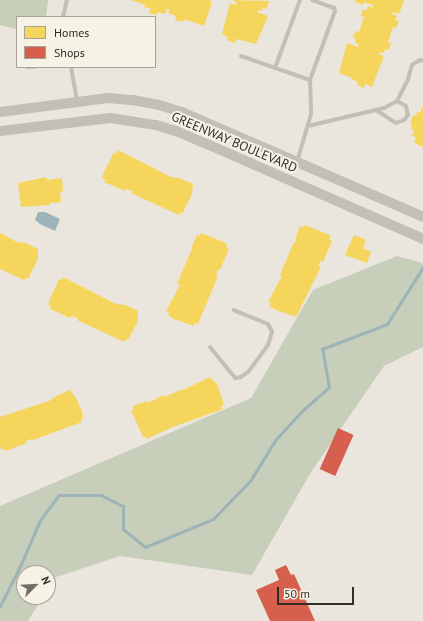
<!DOCTYPE html>
<style>
body{margin:0}
#map{position:relative;width:423px;height:621px;overflow:hidden;background:#eae6de;font-family:"PT Sans",sans-serif}
div>[style]{position:absolute}
.green>*{inset:0;background:#c7ceba}
.water>*{inset:0;background:#9eb3b8}
.homes>*{inset:0;background:#f6d55c}
.shops>*{inset:0;background:#d6604d;transform-origin:0 0}
.stream>*{height:3px;margin:-1.5px;padding:0 1.5px;transform-origin:1.5px;border-radius:1.5px;background:#9eb3b8}
.service>*{height:4px;margin:-2px;padding:0 2px;transform-origin:2px;border-radius:2px;background:#c2beb8}
.tertiary>*{height:10px;margin:-5px;padding:0 5px;transform-origin:5px;border-radius:5px;background:#c2beb8}
span{translate:-50% -50%;white-space:nowrap;text-align:center;line-height:1.15;-webkit-text-stroke:4px #f6f2e6;paint-order:stroke}
.street-label{font-size:13px;color:#322d27}
.legend{position:absolute;left:16px;top:16px;width:140px;height:52px;box-sizing:border-box;background:#f6f2e6;border:1px solid #a8a39a;margin:0;padding:5px 7px;list-style:none;font-size:12px;color:#322d27}
.legend li{display:flex;align-items:center;gap:8px;height:20px}
.legend b{width:20px;border:1px solid #a8a39a}
.north{position:absolute;left:16px;top:565px;width:40px;height:40px;box-sizing:border-box;background:#f6f2e6;border:1px solid #a8a39a;border-radius:50%;rotate:66deg;font-size:11px;font-weight:700;line-height:16px;text-align:center;color:#322d27}
.north::after{content:'';display:block;margin:auto;width:14px;height:18px;background:#726e67;clip-path:polygon(50% 0,100% 100%,50% 72%,0 100%)}
.scale{position:absolute;left:277px;top:587px;width:77px;height:18px;box-sizing:border-box;border:2px solid #322d27;border-top:0;padding-left:5px;font-size:12px;line-height:14px;white-space:nowrap;color:#322d27;-webkit-text-stroke:3px #f6f2e6;paint-order:stroke}
</style>
<div id="map">
<div class="green">
<div style="clip-path:polygon(0 0,48px 0,46px 17px,17px 17px,17px 29px,0 25px)"></div>
<div style="clip-path:polygon(397px 256px,423px 263px,423px 347px,384px 366px,311px 472px,252px 575px,120px 556px,56px 577px,48px 589px,48px 573px,24px 573px,24px 597px,43px 597px,28px 621px,0 621px,0 506px,251px 398px,313px 290px)"></div>
</div>
<div class="water">
<div style="clip-path:polygon(38px 212px,45px 212px,60px 219px,55px 231px,40px 224px,35px 220px)"></div>
</div>
<div class="homes">
<div style="clip-path:polygon(131px 0,210px 0,212px 2px,204px 26px,184px 19px,183px 22px,175px 20px,176px 16px,168px 13px,170px 9px,167px 9px,165px 14px,158px 12px,157px 15px,149px 13px,151px 9px,144px 7px,145px 5px)"></div>
<div style="clip-path:polygon(233px 0,269px 1px,267px 9px,263px 7px,262px 11px,258px 10px,257px 12px,268px 16px,256px 44px,236px 39px,235px 43px,227px 40px,228px 37px,222px 34px,230px 3px,236px 5px,237px 3px)"></div>
<div style="clip-path:polygon(356px 0,404px 0,399px 14px,393px 12px,392px 14px,397px 16px,395px 20px,399px 21px,396px 28px,393px 27px,388px 42px,391px 43px,389px 50px,385px 49px,384px 53px,380px 52px,379px 54px,384px 56px,372px 87px,365px 84px,364px 88px,357px 85px,358px 82px,351px 79px,352px 78px,339px 73px,347px 43px,358px 47px,359px 44px,355px 43px,356px 39px,353px 38px,355px 31px,359px 32px,364px 17px,361px 16px,363px 9px,367px 10px,368px 6px,372px 8px,373px 5px,364px 2px,363px 5px,355px 2px)"></div>
<div style="clip-path:polygon(423px 106px,423px 147px,414px 143px,416px 137px,412px 136px,414px 130px,411px 129px,412px 124px,410px 123px,413px 115px,416px 116px,417px 111px,420px 113px)"></div>
<div style="clip-path:polygon(118px 150px,171px 177px,179px 178px,193px 184px,192px 194px,182px 214px,180px 212px,179px 215px,131px 193px,132px 191px,126px 189px,125px 191px,104px 182px,106px 180px,102px 178px,104px 172px,114px 152px,116px 154px)"></div>
<div style="clip-path:polygon(46px 177px,47px 180px,62px 178px,63px 191px,60px 192px,61px 202px,50px 203px,50px 205px,21px 207px,18px 183px)"></div>
<div style="clip-path:polygon(305px 225px,325px 233px,331px 236px,329px 239px,332px 241px,323px 262px,321px 261px,318px 266px,321px 267px,296px 317px,276px 310px,269px 306px,271px 303px,268px 302px,282px 276px,280px 275px,294px 242px,295px 243px,296px 240px,295px 240px,300px 226px,303px 228px)"></div>
<div style="clip-path:polygon(0 233px,17px 242px,25px 243px,38px 249px,38px 259px,28px 279px,26px 278px,24px 280px,0 269px)"></div>
<div style="clip-path:polygon(201px 233px,221px 241px,227px 244px,226px 247px,229px 249px,220px 270px,218px 269px,216px 275px,218px 276px,198px 324px,195px 323px,194px 326px,174px 319px,168px 315px,169px 312px,166px 311px,180px 285px,177px 284px,191px 251px,193px 249px,191px 248px,197px 235px,200px 236px)"></div>
<div style="clip-path:polygon(354px 235px,364px 239px,366px 240px,363px 248px,371px 252px,367px 263px,345px 255px)"></div>
<div style="clip-path:polygon(63px 277px,116px 304px,125px 305px,138px 311px,138px 321px,128px 340px,126px 339px,124px 342px,77px 320px,78px 318px,72px 316px,70px 318px,50px 309px,51px 306px,48px 305px,50px 299px,59px 279px,62px 280px)"></div>
<div style="clip-path:polygon(210px 377px,217px 384px,222px 398px,224px 405px,221px 406px,223px 409px,173px 427px,146px 439px,145px 436px,143px 437px,131px 410px,134px 409px,133px 406px,147px 401px,148px 403px,163px 395px,164px 397px,183px 389px,183px 390px)"></div>
<div style="clip-path:polygon(70px 390px,76px 398px,82px 411px,83px 418px,81px 419px,82px 422px,33px 440px,32px 439px,26px 441px,27px 443px,6px 451px,5px 449px,2px 450px,0 446px,0 417px,49px 401px,56px 396px)"></div>
</div>
<div class="shops">
<div style="left:338px;top:428px;width:17px;height:45px;rotate:24deg"></div>
<div style="clip-path:polygon(286px 565px,291px 575px,294px 574px,315px 621px,270px 621px,256px 590px,279px 580px,275px 570px)"></div>
</div>
<div class="stream">
<div style="left:0;top:606px;width:47px;rotate:-63.4deg"></div>
<div style="left:21px;top:564px;width:48px;rotate:-66.6deg"></div>
<div style="left:40px;top:520px;width:31px;rotate:-53deg"></div>
<div style="left:59px;top:495px;width:42px"></div>
<div style="left:101px;top:495px;width:25px;rotate:27deg"></div>
<div style="left:123px;top:506px;width:23px;rotate:90deg"></div>
<div style="left:123px;top:529px;width:28px;rotate:39deg"></div>
<div style="left:145px;top:547px;width:74px;rotate:-22.4deg"></div>
<div style="left:213px;top:519px;width:53px;rotate:-45.8deg"></div>
<div style="left:250px;top:481px;width:49px;rotate:-58.2deg"></div>
<div style="left:276px;top:439px;width:41px;rotate:-47deg"></div>
<div style="left:304px;top:409px;width:33px;rotate:-41deg"></div>
<div style="left:329px;top:387px;width:39px;rotate:-100deg"></div>
<div style="left:322px;top:349px;width:70px;rotate:-21deg"></div>
<div style="left:387px;top:324px;width:67px;rotate:-57.7deg"></div>
</div>
<div class="service">
<div style="left:63px;top:17px;width:17px;rotate:-77deg"></div>
<div style="left:241px;top:56px;width:73px;rotate:19.2deg"></div>
<div style="left:310px;top:80px;width:34px;rotate:88deg"></div>
<div style="left:311px;top:114px;width:50px;rotate:106.3deg"></div>
<div style="left:27px;top:67px;width:7px"></div>
<div style="left:71px;top:67px;width:35px;rotate:80deg"></div>
<div style="left:275px;top:68px;width:72px;rotate:-69.8deg"></div>
<div style="left:310px;top:80px;width:73px;rotate:-70.1deg"></div>
<div style="left:335px;top:11px;width:3px;rotate:-108deg"></div>
<div style="left:334px;top:8px;width:23px;rotate:-160deg"></div>
<div style="left:376px;top:110px;width:24px;rotate:33deg"></div>
<div style="left:396px;top:123px;width:9px;rotate:-21deg"></div>
<div style="left:404px;top:120px;width:6px;rotate:-51deg"></div>
<div style="left:408px;top:115px;width:9px;rotate:-103deg"></div>
<div style="left:406px;top:106px;width:10px;rotate:-151deg"></div>
<div style="left:308px;top:126px;width:78px;rotate:-13.3deg"></div>
<div style="left:384px;top:108px;width:15px;rotate:-28deg"></div>
<div style="left:397px;top:101px;width:25px;rotate:-63deg"></div>
<div style="left:408px;top:79px;width:15px;rotate:-74deg"></div>
<div style="left:412px;top:65px;width:9px;rotate:-32deg"></div>
<div style="left:420px;top:60px;width:3px;rotate:18deg"></div>
<div style="left:210px;top:347px;width:40px;rotate:51deg"></div>
<div style="left:235px;top:378px;width:6px;rotate:-9deg"></div>
<div style="left:241px;top:377px;width:10px;rotate:-37deg"></div>
<div style="left:249px;top:371px;width:32px;rotate:-54deg"></div>
<div style="left:268px;top:345px;width:14px;rotate:-73deg"></div>
<div style="left:272px;top:332px;width:9px;rotate:-117deg"></div>
<div style="left:268px;top:324px;width:37px;rotate:-158deg"></div>
</div>
<div class="tertiary">
<div style="left:0;top:112px;width:109px;rotate:-7.4deg"></div>
<div style="left:108px;top:98px;width:25px;rotate:5deg"></div>
<div style="left:133px;top:100px;width:26px;rotate:11deg"></div>
<div style="left:159px;top:105px;width:24px;rotate:17deg"></div>
<div style="left:182px;top:112px;width:263px;rotate:23.5deg"></div>
<div style="left:0;top:131px;width:111px;rotate:-6.7deg"></div>
<div style="left:110px;top:118px;width:47px;rotate:8.7deg"></div>
<div style="left:156px;top:125px;width:21px;rotate:17deg"></div>
<div style="left:176px;top:131px;width:34px;rotate:23deg"></div>
<div style="left:207px;top:144px;width:236px;rotate:23.7deg"></div>
</div>
<div class="street-label">
<span style="left:234px;top:143px;rotate:23deg">GREENWAY BOULEVARD</span>
</div>
<ul class="legend">
<li><b style="height:11px;background:#f6d55c"></b>Homes</li>
<li><b style="height:11px;background:#d6604d"></b>Shops</li>
</ul>
<div class="north">N</div>
<div class="scale">50 m</div>
</div>
